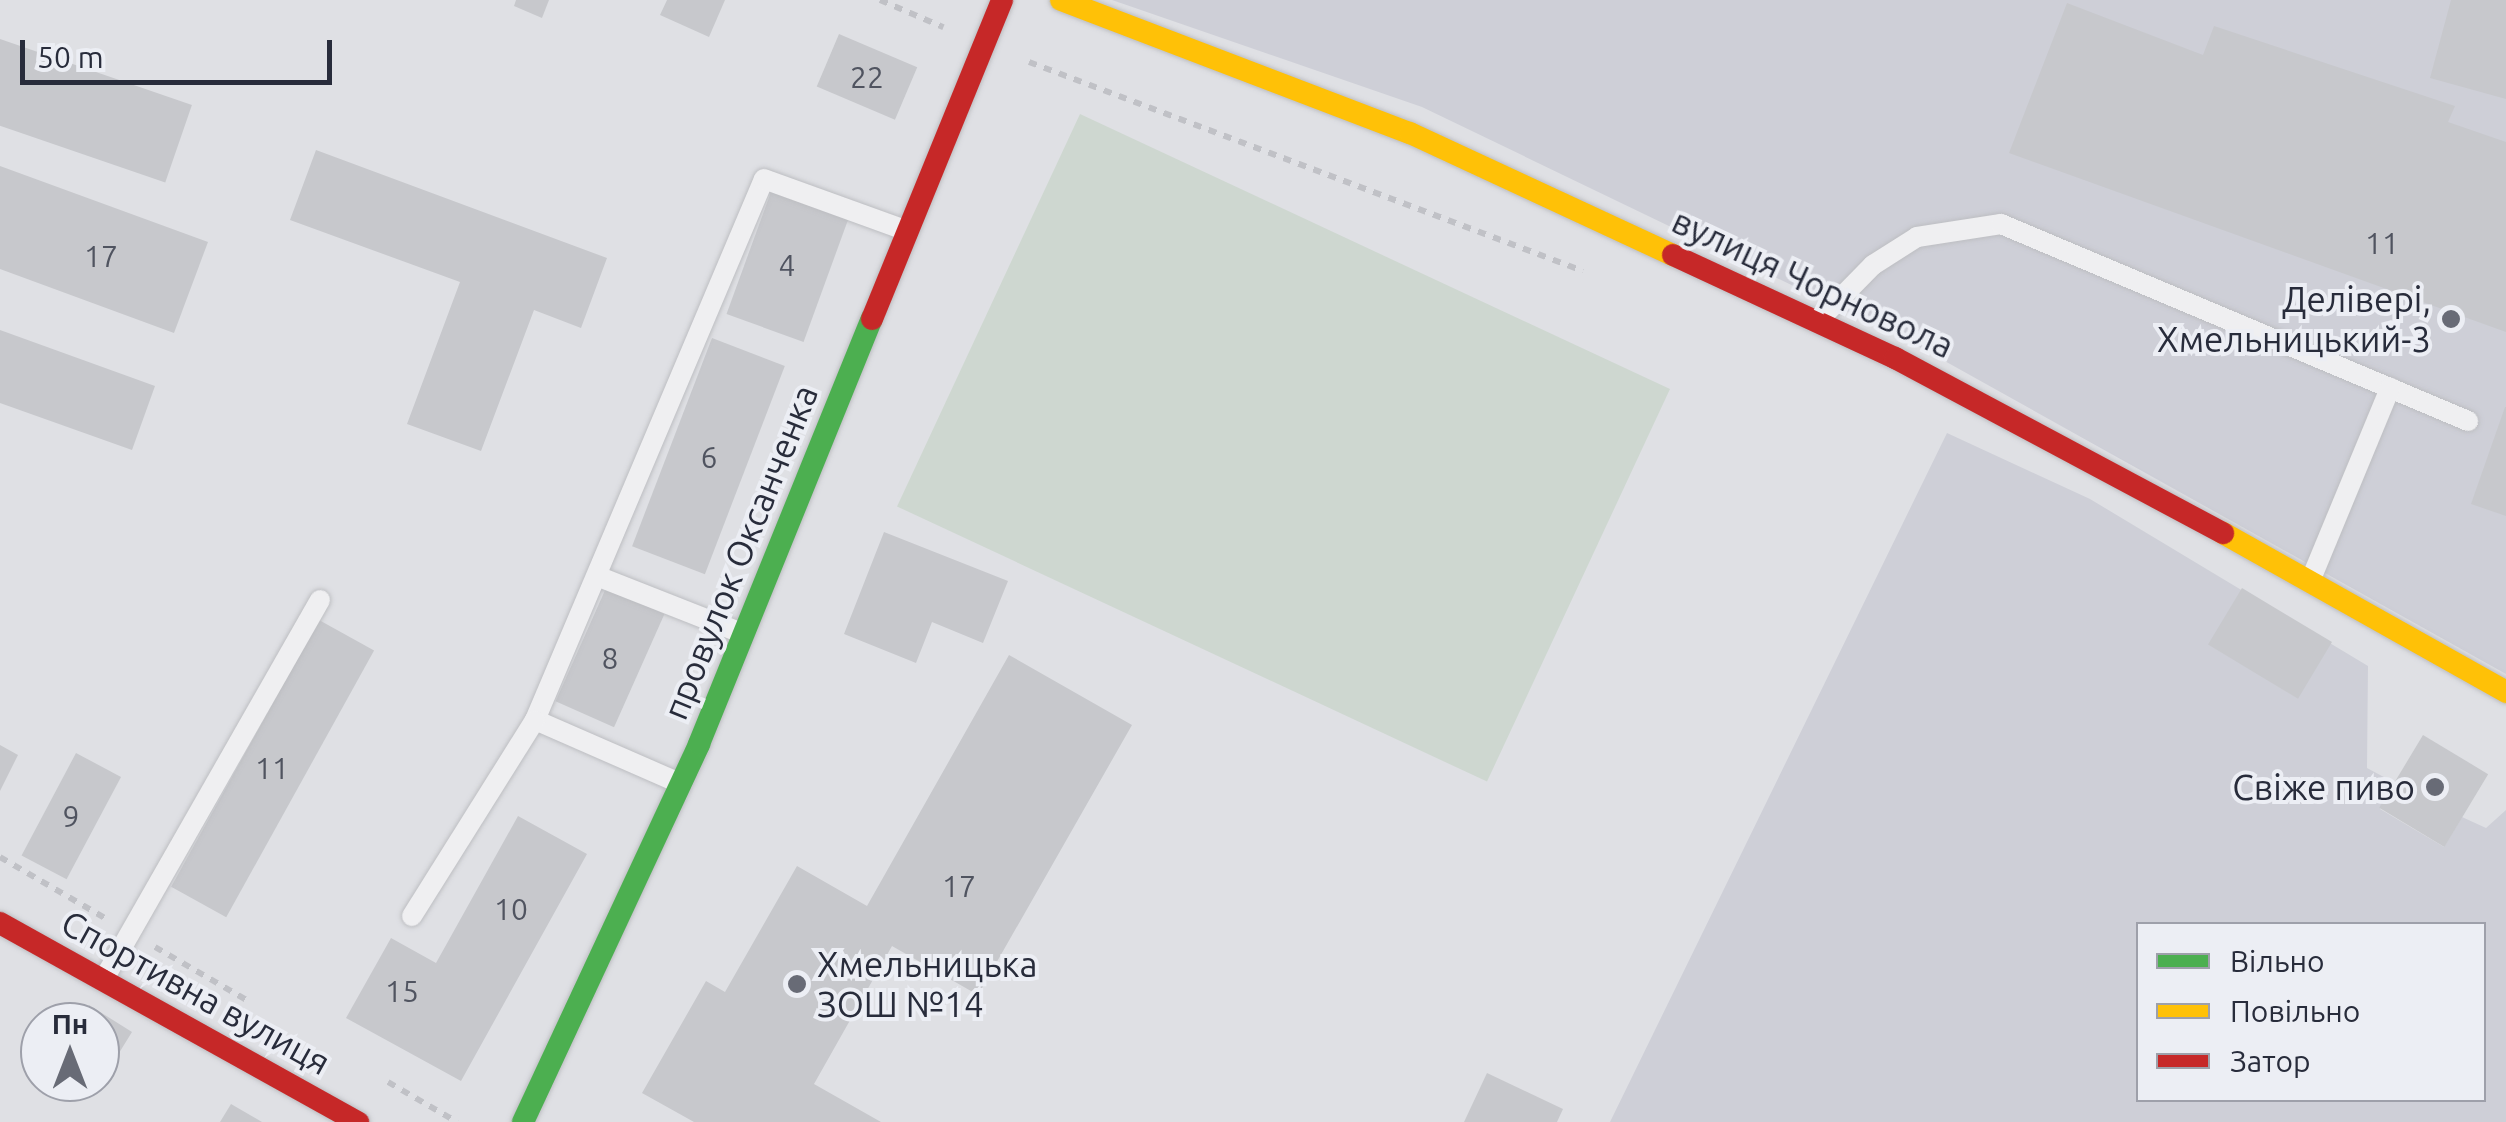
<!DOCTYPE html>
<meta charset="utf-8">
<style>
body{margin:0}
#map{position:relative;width:2506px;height:1122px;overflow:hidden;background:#dfe0e4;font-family:Ubuntu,sans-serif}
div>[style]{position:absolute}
.built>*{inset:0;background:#cecfd7}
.green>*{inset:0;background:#ced7d0;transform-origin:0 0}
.building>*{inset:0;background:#c7c8cc;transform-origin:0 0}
.path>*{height:6px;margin-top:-3px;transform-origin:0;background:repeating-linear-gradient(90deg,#c0c1c6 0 8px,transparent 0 16px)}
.roads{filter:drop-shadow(0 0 2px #bdbec2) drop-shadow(0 0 2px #bdbec2)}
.lane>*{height:20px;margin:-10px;padding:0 10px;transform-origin:10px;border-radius:10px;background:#efeff1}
.fast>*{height:22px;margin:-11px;padding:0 11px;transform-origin:11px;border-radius:11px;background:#4caf50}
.slow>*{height:22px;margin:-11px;padding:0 11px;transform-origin:11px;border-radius:11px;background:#ffc107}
.jam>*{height:22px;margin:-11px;padding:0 11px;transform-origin:11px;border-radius:11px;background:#c62828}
.dots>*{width:28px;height:28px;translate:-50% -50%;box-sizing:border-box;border:5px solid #eceef4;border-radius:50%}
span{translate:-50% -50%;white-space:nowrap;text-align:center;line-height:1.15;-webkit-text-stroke:8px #eceef4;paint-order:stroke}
.number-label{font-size:30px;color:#505460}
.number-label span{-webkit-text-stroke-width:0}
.street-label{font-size:35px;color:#282c3b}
.poi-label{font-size:35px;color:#282c3b}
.right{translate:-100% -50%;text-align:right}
.left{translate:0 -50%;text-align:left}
.legend{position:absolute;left:2136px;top:922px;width:350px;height:180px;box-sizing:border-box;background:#eceef4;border:2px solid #9ea0aa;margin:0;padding:12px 18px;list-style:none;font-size:30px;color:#282c3b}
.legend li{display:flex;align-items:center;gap:20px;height:50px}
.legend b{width:50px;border:2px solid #9ea0aa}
.north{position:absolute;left:20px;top:1002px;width:100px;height:100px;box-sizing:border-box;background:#eceef4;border:2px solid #9ea0aa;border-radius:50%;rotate:0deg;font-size:28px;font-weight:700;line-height:40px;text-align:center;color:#282c3b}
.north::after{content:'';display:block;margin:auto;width:35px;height:45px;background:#686b76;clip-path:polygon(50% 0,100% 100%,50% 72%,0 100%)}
.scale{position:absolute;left:20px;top:40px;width:312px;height:45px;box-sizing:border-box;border:5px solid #282c3b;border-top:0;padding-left:12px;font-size:30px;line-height:35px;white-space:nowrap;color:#282c3b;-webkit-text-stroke:8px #eceef4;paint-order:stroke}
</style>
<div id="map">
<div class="built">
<div style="clip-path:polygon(1112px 0,2506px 0,2506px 674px,1916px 345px,1422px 107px)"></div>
<div style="clip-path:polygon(evenodd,1947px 433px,2090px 499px,2368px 666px,2367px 768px,2395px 783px,2380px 809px,2444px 847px,2462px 817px,2486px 828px,2506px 810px,2506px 1122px,1610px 1122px,1947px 433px,2138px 924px,2484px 924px,2484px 1100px,2138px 1100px,2138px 924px)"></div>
</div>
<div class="green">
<div style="left:1080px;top:114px;width:651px;height:433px;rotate:25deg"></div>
</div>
<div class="building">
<div style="clip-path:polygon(516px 0,549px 0,542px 18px,514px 6px)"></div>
<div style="clip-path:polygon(667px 0,725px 0,709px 37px,660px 15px)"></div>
<div style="clip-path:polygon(2451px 0,2506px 0,2506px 99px,2430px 78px)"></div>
<div style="clip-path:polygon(2067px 3px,2203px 55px,2214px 26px,2455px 106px,2448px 122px,2506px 142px,2506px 332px,2009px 153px)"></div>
<div style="left:839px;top:34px;width:85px;height:57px;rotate:23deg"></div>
<div style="left:0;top:39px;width:203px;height:82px;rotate:19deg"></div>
<div style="clip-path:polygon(316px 150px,607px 258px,581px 328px,534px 310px,481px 451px,407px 424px,460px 282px,290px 220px)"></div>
<div style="clip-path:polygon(0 166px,208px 242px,174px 333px,0 269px)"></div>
<div style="left:772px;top:189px;width:82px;height:133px;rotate:20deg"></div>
<div style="clip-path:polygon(0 330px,155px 386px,132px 450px,0 403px)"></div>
<div style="left:712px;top:338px;width:78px;height:223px;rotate:21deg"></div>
<div style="clip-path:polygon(2505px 407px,2506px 407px,2506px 516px,2471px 504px)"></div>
<div style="clip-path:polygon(884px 532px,1008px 581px,983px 643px,932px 622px,916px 663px,844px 634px)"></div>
<div style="left:606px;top:588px;width:64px;height:124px;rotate:24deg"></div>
<div style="left:2242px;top:588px;width:105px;height:66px;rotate:31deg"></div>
<div style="left:319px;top:620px;width:63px;height:305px;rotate:29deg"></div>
<div style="clip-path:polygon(1009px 655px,1132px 725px,978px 995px,892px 946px,814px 1084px,881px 1122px,694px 1122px,642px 1093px,706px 981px,725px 992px,797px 866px,867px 906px)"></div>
<div style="left:2423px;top:735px;width:76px;height:85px;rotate:31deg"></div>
<div style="clip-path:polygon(0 745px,18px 755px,0 791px)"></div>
<div style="left:76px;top:753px;width:51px;height:116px;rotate:28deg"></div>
<div style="clip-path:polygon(518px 816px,587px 854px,461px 1081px,346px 1018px,391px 938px,436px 963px)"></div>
<div style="clip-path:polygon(89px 1005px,132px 1032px,93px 1095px,71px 1082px,100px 1082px,100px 1022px,78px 1022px)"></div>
<div style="clip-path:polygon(1487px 1073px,1563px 1109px,1557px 1122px,1464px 1122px)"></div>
<div style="clip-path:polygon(231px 1104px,262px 1122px,220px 1122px)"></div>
</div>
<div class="path">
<div style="left:880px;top:0;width:69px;rotate:23.2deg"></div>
<div style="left:1029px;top:62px;width:592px;rotate:20.67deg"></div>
<div style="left:0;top:857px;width:121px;rotate:30.2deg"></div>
<div style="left:155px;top:947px;width:108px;rotate:30.1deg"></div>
<div style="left:388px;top:1082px;width:80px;rotate:30.1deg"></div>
</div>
<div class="roads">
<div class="lane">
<div style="left:1819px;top:320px;width:77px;rotate:-45.5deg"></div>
<div style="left:1873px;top:265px;width:52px;rotate:-32.5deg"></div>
<div style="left:1917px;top:237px;width:85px;rotate:-8.8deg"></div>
<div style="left:2001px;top:224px;width:507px;rotate:22.87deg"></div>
<div style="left:597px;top:576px;width:158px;rotate:21.5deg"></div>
<div style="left:2311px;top:579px;width:207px;rotate:-67.5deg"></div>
<div style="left:677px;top:782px;width:155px;rotate:-156.4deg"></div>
<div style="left:535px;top:720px;width:587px;rotate:-67.06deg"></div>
<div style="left:764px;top:179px;width:153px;rotate:19.9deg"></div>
<div style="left:412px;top:916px;width:231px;rotate:-57.9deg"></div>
<div style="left:105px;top:977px;width:434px;rotate:-60.3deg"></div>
</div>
<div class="fast">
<div style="left:523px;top:1122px;width:417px;rotate:-65deg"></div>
<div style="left:699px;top:744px;width:459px;rotate:-67.9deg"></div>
</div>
<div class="slow">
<div style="left:1061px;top:0;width:373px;rotate:20.9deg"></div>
<div style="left:1410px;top:133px;width:290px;rotate:24.9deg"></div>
<div style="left:2223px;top:533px;width:325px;rotate:29.3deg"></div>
</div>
<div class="jam">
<div style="left:1673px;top:255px;width:245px;rotate:24.9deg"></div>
<div style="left:1895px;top:358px;width:372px;rotate:28.1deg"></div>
<div style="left:872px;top:319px;width:344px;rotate:-67.8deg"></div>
<div style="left:0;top:923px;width:410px;rotate:29.1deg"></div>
</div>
</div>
<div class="dots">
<div style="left:2451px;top:319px;background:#686b76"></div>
<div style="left:2435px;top:787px;background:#686b76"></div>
<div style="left:797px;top:984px;background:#686b76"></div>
</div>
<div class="number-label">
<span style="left:867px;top:77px">22</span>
<span style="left:2382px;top:243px">11</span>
<span style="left:101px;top:256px">17</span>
<span style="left:787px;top:265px">4</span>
<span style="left:709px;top:457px">6</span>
<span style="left:610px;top:658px">8</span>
<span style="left:272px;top:768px">11</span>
<span style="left:71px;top:816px">9</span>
<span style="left:959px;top:886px">17</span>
<span style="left:511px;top:909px">10</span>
<span style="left:402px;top:991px">15</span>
</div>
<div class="street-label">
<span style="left:1813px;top:283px;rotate:25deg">вулиця Чорновола</span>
<span style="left:740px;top:552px;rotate:-68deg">провулок Оксанченка</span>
<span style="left:196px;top:992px;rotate:29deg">Спортивна вулиця</span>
</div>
<div class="poi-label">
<span class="right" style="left:2431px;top:319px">Делівері,<br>Хмельницький-3</span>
<span class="right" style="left:2415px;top:787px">Свіже пиво</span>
<span class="left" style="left:817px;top:984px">Хмельницька<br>ЗОШ №14</span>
</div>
<ul class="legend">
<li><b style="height:12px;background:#4caf50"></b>Вільно</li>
<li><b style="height:12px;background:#ffc107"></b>Повільно</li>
<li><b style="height:12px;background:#c62828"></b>Затор</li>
</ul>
<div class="north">Пн</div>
<div class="scale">50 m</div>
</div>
